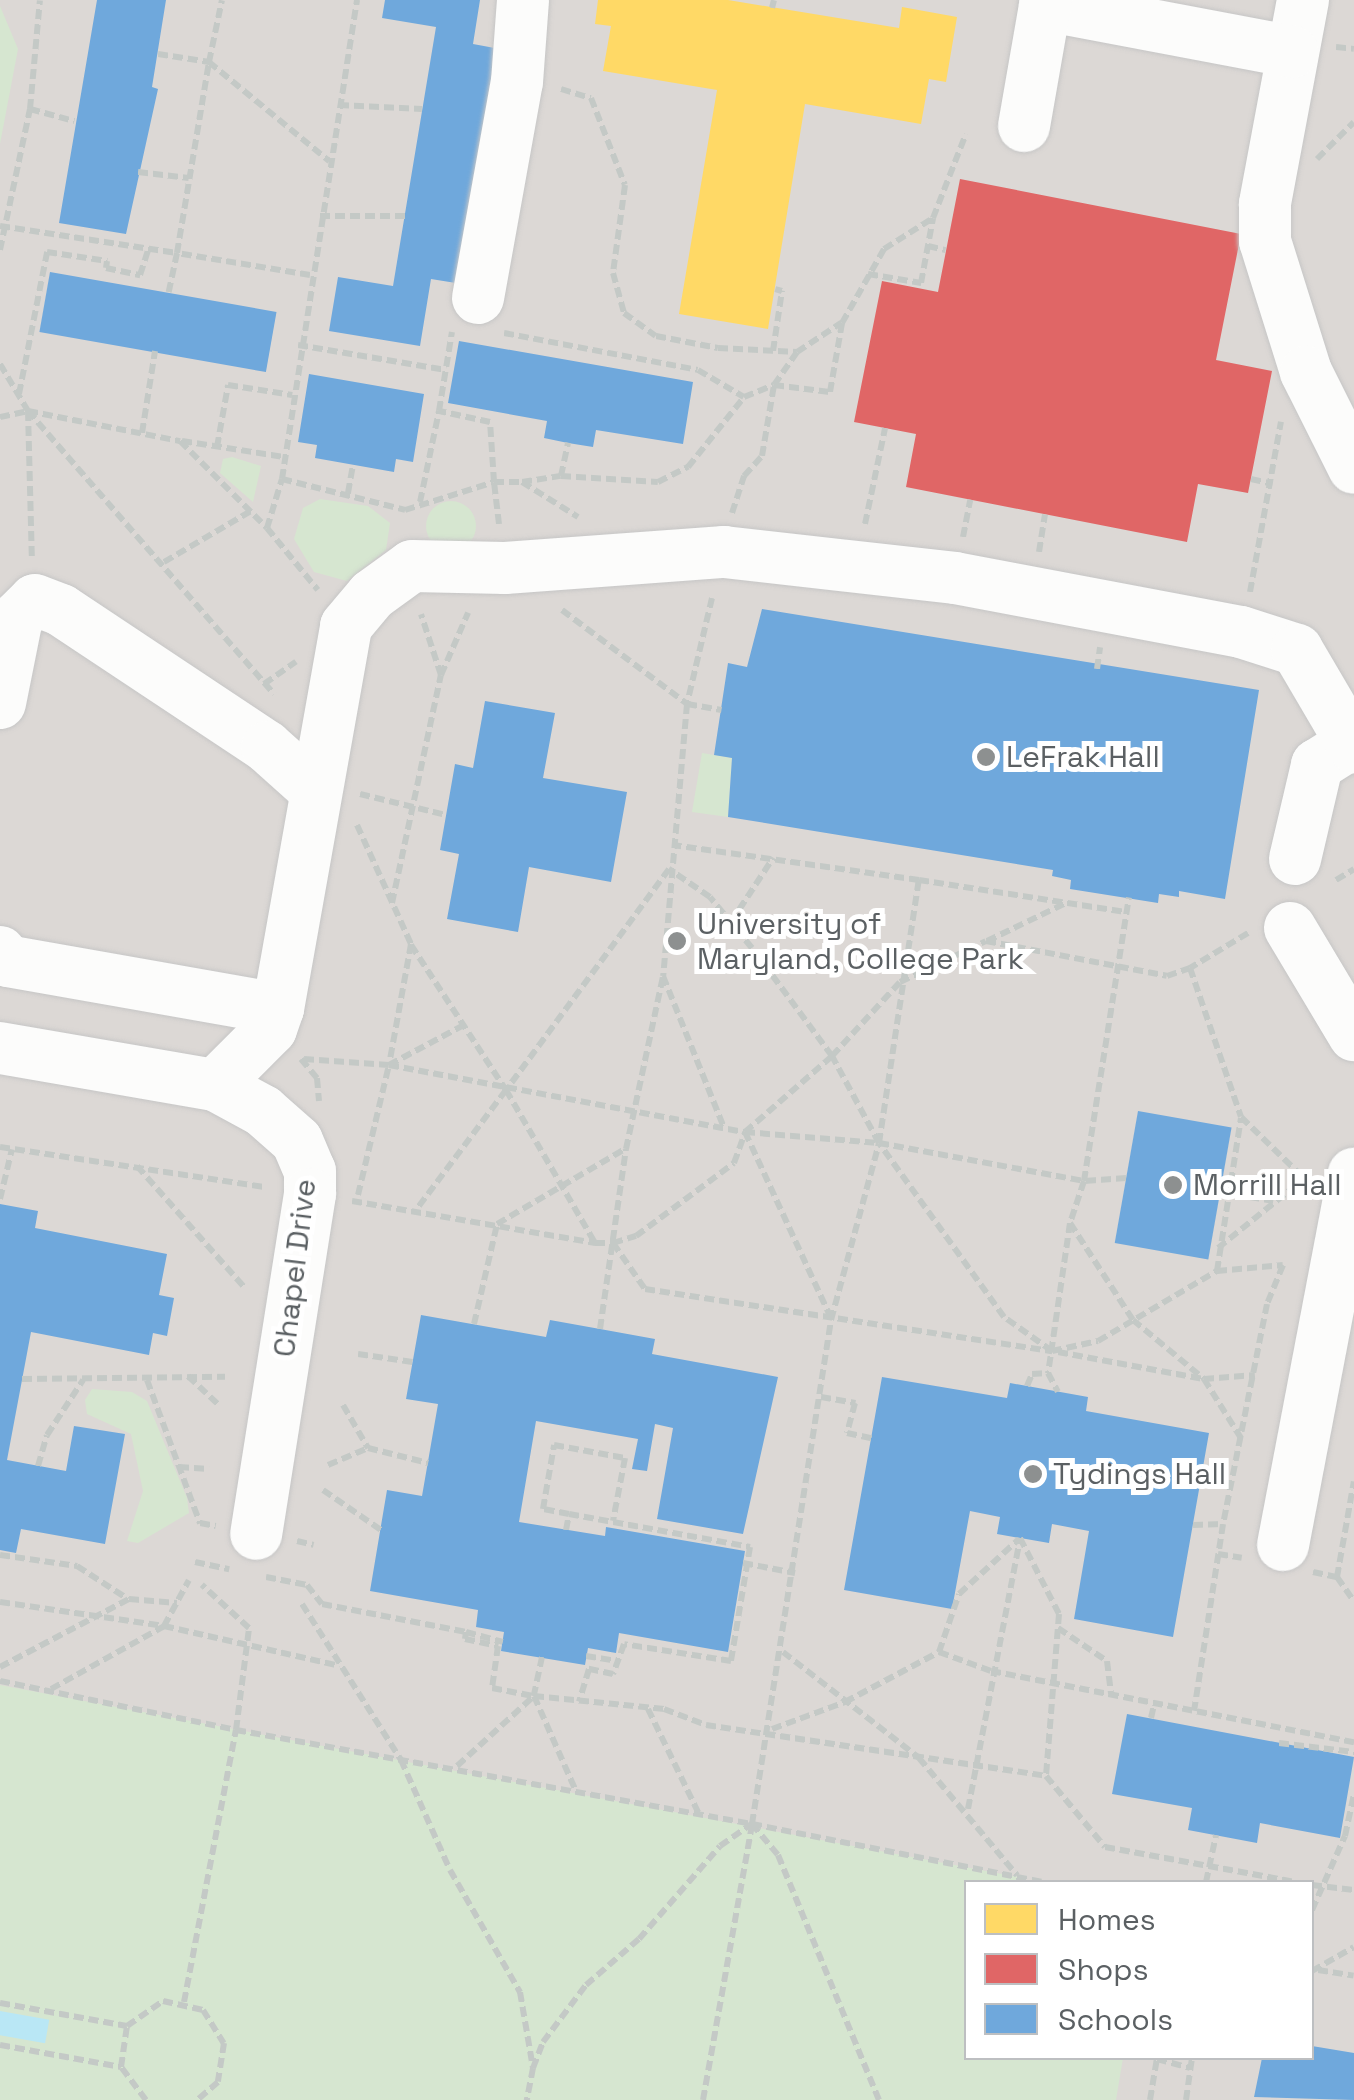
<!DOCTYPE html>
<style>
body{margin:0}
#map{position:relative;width:1354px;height:2100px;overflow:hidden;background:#eae8e5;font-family:"Space Grotesk",sans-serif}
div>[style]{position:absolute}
.education>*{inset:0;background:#dcd8d5}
.green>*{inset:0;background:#d6e6d0}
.round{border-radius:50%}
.water>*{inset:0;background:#b9e7f5;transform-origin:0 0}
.homes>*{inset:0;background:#ffd966}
.shops>*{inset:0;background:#e06666}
.schools>*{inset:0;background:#6fa8dc;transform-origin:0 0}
.path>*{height:6px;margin-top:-3px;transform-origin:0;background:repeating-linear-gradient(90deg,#c4c9c6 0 10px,transparent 0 15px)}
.roads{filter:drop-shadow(0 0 2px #c6c6c6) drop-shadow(0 0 2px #c6c6c6)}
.minor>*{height:52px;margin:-26px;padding:0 26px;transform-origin:26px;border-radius:26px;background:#fcfcfb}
.path-bridge>*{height:6px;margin-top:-3px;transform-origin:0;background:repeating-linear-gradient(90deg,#c4c9c6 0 10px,transparent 0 15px)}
.dots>*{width:28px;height:28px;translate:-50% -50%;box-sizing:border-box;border:5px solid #fff;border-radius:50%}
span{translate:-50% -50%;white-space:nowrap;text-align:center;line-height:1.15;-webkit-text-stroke:10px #fff;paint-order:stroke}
.poi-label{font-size:30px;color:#5b6063}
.left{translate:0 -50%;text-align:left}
.street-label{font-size:30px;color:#5b6063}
.legend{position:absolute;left:964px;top:1880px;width:350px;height:180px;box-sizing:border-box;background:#fff;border:2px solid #bdbfc1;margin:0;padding:12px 18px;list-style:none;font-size:30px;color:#5b6063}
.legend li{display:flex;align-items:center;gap:20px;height:50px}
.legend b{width:50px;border:2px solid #bdbfc1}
</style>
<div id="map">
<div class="education">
<div style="clip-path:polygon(evenodd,0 0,1354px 0,1354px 2100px,0 2100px,0 0,966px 1882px,1312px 1882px,1312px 2058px,966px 2058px,966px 1882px)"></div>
</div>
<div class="green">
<div style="clip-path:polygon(0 6px,18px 49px,0 144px)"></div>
<div style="clip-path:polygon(232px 457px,261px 466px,253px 502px,220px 473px,223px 459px)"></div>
<div style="clip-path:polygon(320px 499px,368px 506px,390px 523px,386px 550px,347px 581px,314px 572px,294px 539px,303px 508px)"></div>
<div class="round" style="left:426px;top:501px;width:50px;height:50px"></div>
<div style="clip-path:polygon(702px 753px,732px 758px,728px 817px,692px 812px)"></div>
<div style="clip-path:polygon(92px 1389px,132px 1392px,147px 1401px,187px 1498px,189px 1513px,138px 1543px,127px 1541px,143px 1491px,131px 1434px,87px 1414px,85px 1400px)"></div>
<div style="clip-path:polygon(0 1685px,1018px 1877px,1022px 1882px,966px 1882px,966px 2058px,1123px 2058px,1116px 2100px,0 2100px)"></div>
</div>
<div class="water">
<div style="left:0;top:2011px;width:50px;height:24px;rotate:10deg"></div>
</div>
<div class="homes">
<div style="clip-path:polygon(598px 0,728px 0,899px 28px,902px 7px,957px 17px,946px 82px,929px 79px,921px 124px,805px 104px,768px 329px,679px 314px,717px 90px,603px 71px,611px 26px,595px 24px)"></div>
</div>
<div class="shops">
<div style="clip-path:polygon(960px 179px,1241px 234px,1216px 360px,1272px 371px,1248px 493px,1198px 484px,1187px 542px,906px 487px,916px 434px,854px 422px,882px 281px,938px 292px)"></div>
</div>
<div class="schools">
<div style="clip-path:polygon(97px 0,166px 0,152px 87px,158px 89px,126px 234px,59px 223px)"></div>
<div style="clip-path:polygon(385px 0,480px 0,473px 44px,500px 49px,462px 284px,431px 279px,420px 346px,329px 331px,338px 277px,393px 286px,436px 27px,382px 18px)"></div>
<div style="left:50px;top:272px;width:230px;height:61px;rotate:10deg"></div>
<div style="clip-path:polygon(459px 341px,693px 382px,683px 444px,596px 430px,593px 447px,568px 443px,544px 438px,547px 421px,448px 403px)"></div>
<div style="clip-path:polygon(309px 374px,424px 394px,413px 462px,396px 459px,394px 472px,315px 458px,317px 445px,298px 442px)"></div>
<div style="clip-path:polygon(762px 609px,1259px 690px,1225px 899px,1179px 891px,1179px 897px,1159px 894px,1158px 903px,1070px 889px,1071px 880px,1052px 876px,1053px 870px,728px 817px,732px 758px,714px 755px,728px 663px,747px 667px)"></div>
<div style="clip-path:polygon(485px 701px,555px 713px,543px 778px,627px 792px,611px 882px,529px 867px,518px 932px,447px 919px,459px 854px,440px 850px,455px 764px,473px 768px)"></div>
<div style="left:1138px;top:1111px;width:95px;height:134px;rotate:10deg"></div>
<div style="clip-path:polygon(0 1204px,38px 1211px,35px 1228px,167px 1254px,159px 1295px,174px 1298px,167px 1336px,153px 1333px,149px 1355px,31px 1332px,7px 1460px,66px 1471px,74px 1426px,125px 1434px,105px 1544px,21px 1529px,16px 1553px,0 1550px)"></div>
<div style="clip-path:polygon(421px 1315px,546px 1337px,550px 1320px,600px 1329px,655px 1339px,652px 1354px,778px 1377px,743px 1534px,657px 1519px,673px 1428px,655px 1424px,647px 1471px,632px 1469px,638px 1439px,536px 1421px,519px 1522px,605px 1536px,606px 1527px,745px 1551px,728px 1652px,619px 1633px,616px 1653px,588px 1648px,585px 1665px,501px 1651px,504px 1632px,476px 1627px,478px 1610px,370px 1591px,387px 1490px,422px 1496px,438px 1404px,406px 1399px)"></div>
<div style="clip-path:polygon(882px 1377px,1007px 1398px,1010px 1383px,1088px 1397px,1086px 1411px,1209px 1433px,1173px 1637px,1074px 1619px,1089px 1531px,1052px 1524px,1049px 1543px,997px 1534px,1000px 1517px,970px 1511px,952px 1609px,844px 1590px)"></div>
<div style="clip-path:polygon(1127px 1714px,1354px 1757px,1340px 1838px,1260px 1823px,1257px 1843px,1188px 1830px,1192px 1808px,1112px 1794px)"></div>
<div style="clip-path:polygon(1312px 2046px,1354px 2053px,1354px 2100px,1254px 2097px,1262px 2058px,1312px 2058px)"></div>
</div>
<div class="path">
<div style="left:772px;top:8px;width:8px;rotate:-76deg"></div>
<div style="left:1336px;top:47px;width:18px;rotate:6deg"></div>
<div style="left:158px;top:54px;width:52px;rotate:8.9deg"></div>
<div style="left:209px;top:62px;width:63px;rotate:-78.2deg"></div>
<div style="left:561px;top:89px;width:31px;rotate:17deg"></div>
<div style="left:591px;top:98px;width:93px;rotate:68.7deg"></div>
<div style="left:625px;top:185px;width:89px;rotate:97.8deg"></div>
<div style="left:613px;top:273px;width:41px;rotate:74.6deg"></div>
<div style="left:624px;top:313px;width:39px;rotate:36deg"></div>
<div style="left:656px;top:336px;width:63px;rotate:11deg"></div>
<div style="left:718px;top:348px;width:79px;rotate:2.9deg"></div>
<div style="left:339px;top:105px;width:83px;rotate:2.8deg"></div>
<div style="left:30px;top:109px;width:46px;rotate:15.3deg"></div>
<div style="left:1317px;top:159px;width:52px;rotate:-45deg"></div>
<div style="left:138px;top:172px;width:51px;rotate:6.7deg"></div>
<div style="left:320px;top:216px;width:85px"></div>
<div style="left:0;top:226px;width:179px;rotate:8.7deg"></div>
<div style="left:177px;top:253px;width:40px;rotate:102deg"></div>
<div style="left:928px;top:246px;width:18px;rotate:13deg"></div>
<div style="left:0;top:250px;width:144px;rotate:-78deg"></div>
<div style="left:30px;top:109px;width:109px;rotate:-84.8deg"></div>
<div style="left:868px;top:274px;width:54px;rotate:9.6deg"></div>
<div style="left:921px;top:283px;width:66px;rotate:-79.5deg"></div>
<div style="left:310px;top:275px;width:135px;rotate:-170.6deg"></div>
<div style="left:177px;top:253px;width:194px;rotate:-80.5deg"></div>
<div style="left:209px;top:62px;width:156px;rotate:39.5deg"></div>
<div style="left:504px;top:333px;width:197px;rotate:10.8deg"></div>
<div style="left:698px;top:370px;width:53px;rotate:30.4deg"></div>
<div style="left:298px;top:345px;width:150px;rotate:9.6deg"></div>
<div style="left:773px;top:351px;width:61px;rotate:-81.5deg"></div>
<div style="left:782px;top:291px;width:7px;rotate:-164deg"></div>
<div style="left:0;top:364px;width:55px;rotate:59.2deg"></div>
<div style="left:28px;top:411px;width:155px;rotate:11.2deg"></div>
<div style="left:180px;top:441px;width:123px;rotate:45deg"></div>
<div style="left:267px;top:528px;width:80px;rotate:50.6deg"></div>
<div style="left:19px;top:394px;width:145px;rotate:-78.8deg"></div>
<div style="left:47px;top:252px;width:61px;rotate:8.5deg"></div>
<div style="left:107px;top:261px;width:7px;rotate:98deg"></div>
<div style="left:106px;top:268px;width:35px;rotate:12deg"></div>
<div style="left:140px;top:275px;width:26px;rotate:-72deg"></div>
<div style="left:28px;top:411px;width:148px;rotate:88.5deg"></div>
<div style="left:0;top:417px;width:29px;rotate:-12deg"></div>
<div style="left:28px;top:411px;width:375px;rotate:49deg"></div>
<div style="left:142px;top:433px;width:83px;rotate:-81deg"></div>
<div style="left:182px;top:441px;width:103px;rotate:8.9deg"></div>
<div style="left:217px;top:447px;width:63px;rotate:-79.9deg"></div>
<div style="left:228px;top:385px;width:65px;rotate:8.9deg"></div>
<div style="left:561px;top:476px;width:34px;rotate:-78deg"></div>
<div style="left:282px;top:479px;width:127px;rotate:14.1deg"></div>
<div style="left:405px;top:510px;width:93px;rotate:-17.5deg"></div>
<div style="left:494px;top:482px;width:60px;rotate:-93.8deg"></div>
<div style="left:490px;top:422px;width:52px;rotate:-167.8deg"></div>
<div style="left:439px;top:411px;width:80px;rotate:-80.7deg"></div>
<div style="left:1251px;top:479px;width:22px;rotate:13deg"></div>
<div style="left:522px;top:482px;width:39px;rotate:-9deg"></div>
<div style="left:561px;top:476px;width:97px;rotate:3.5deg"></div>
<div style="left:658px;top:482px;width:34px;rotate:-27deg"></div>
<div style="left:688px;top:467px;width:90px;rotate:-51.3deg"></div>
<div style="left:744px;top:397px;width:32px;rotate:-22deg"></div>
<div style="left:774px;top:385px;width:40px;rotate:-55.1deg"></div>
<div style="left:797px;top:352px;width:53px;rotate:-33.4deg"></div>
<div style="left:348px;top:493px;width:29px;rotate:-80deg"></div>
<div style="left:420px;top:502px;width:93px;rotate:-78.2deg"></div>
<div style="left:732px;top:513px;width:39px;rotate:-72deg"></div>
<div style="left:744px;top:476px;width:27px;rotate:-48deg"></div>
<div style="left:762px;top:456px;width:72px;rotate:-80.4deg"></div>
<div style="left:774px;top:385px;width:56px;rotate:7.1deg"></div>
<div style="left:830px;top:392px;width:70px;rotate:-80.1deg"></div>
<div style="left:842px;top:323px;width:85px;rotate:-60.4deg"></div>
<div style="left:884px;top:249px;width:58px;rotate:-32.3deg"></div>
<div style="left:933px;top:218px;width:90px;rotate:-68.6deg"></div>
<div style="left:499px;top:524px;width:42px;rotate:-96.8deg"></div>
<div style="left:494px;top:482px;width:28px"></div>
<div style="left:522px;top:482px;width:66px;rotate:32deg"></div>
<div style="left:865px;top:524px;width:98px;rotate:-78.2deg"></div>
<div style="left:267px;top:528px;width:51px;rotate:-73deg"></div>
<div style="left:282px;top:479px;width:485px;rotate:-81.1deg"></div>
<div style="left:963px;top:537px;width:38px;rotate:-79deg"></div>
<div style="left:1039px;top:552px;width:38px;rotate:-81deg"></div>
<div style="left:164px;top:562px;width:101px;rotate:-30.4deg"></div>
<div style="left:1250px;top:592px;width:173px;rotate:-79.7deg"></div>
<div style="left:712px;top:598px;width:109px;rotate:103.3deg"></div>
<div style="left:687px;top:704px;width:273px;rotate:95deg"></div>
<div style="left:663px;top:976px;width:164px;rotate:68.1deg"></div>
<div style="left:562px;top:610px;width:156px;rotate:36.9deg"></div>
<div style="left:687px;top:704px;width:35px;rotate:10deg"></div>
<div style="left:1097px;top:669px;width:22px;rotate:-82deg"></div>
<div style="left:441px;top:675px;width:68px;rotate:-66.5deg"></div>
<div style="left:264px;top:684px;width:39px;rotate:-35deg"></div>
<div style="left:360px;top:794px;width:89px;rotate:13.7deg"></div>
<div style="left:357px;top:825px;width:131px;rotate:65.6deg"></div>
<div style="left:411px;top:944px;width:123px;rotate:100.3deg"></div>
<div style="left:389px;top:1065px;width:362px;rotate:10.7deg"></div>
<div style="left:745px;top:1132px;width:134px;rotate:4.7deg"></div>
<div style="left:879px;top:1143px;width:266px;rotate:-81.4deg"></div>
<div style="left:919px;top:880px;width:247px;rotate:-171.9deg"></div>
<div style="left:919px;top:880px;width:209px;rotate:8.8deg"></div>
<div style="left:1336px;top:880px;width:21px;rotate:-31deg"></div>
<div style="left:392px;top:903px;width:233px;rotate:-77.9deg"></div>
<div style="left:441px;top:675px;width:64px;rotate:-108.2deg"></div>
<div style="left:731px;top:922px;width:77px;rotate:-56.7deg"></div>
<div style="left:1248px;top:933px;width:68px;rotate:148.9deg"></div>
<div style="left:1190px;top:968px;width:157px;rotate:71.1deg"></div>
<div style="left:1241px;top:1117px;width:96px;rotate:44.2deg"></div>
<div style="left:987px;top:941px;width:88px;rotate:-25.7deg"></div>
<div style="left:411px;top:945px;width:173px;rotate:56.8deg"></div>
<div style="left:506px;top:1090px;width:150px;rotate:126.9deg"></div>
<div style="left:301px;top:1059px;width:25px;rotate:50deg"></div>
<div style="left:317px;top:1078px;width:23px;rotate:85deg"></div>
<div style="left:304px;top:1059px;width:85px;rotate:4deg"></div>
<div style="left:389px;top:1065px;width:83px;rotate:-28.1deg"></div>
<div style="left:745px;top:1132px;width:205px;rotate:65.2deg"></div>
<div style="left:0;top:1147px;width:269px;rotate:8.6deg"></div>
<div style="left:137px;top:1166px;width:164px;rotate:48.5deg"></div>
<div style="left:1126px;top:1178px;width:42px;rotate:175.9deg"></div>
<div style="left:1084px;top:1181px;width:287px;rotate:-81deg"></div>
<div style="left:1220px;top:1192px;width:54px;rotate:9.6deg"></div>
<div style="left:358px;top:1195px;width:134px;rotate:-76.6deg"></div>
<div style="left:0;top:1199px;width:51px;rotate:-76.5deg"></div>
<div style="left:352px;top:1201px;width:247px;rotate:9.8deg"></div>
<div style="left:595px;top:1243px;width:18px"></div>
<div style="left:613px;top:1243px;width:56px;rotate:55.2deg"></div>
<div style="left:645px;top:1289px;width:412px;rotate:8.7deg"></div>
<div style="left:1052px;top:1351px;width:59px;rotate:-144.7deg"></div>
<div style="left:1004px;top:1317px;width:214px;rotate:-125.7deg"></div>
<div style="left:879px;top:1143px;width:99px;rotate:-118.4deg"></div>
<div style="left:832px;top:1056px;width:134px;rotate:-126.5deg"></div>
<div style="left:752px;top:948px;width:66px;rotate:-129.5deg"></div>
<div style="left:710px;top:897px;width:50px;rotate:-145.7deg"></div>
<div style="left:669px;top:869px;width:275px;rotate:126.4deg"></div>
<div style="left:506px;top:1090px;width:177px;rotate:59.8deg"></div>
<div style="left:1070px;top:1223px;width:116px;rotate:57deg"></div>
<div style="left:1133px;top:1320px;width:92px;rotate:39.7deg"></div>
<div style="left:1204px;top:1379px;width:51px;rotate:-4.5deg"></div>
<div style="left:613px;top:1243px;width:24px;rotate:-17deg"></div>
<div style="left:636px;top:1236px;width:122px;rotate:-36.7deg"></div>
<div style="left:734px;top:1163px;width:33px;rotate:-70deg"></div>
<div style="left:745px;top:1132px;width:116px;rotate:-41.1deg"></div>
<div style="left:832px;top:1056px;width:100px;rotate:-47.4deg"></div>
<div style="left:900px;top:982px;width:95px;rotate:-25.5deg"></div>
<div style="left:986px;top:941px;width:184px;rotate:10.9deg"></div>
<div style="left:1167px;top:976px;width:24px;rotate:-19deg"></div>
<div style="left:1218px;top:1248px;width:107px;rotate:-38.9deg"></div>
<div style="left:1217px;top:1271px;width:155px;rotate:-81.1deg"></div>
<div style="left:474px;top:1324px;width:103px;rotate:-77deg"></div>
<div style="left:497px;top:1224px;width:148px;rotate:-30.4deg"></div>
<div style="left:600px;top:1329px;width:182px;rotate:-81.8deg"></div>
<div style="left:626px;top:1149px;width:176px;rotate:-77.9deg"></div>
<div style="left:1052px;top:1351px;width:47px;rotate:-12.3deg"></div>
<div style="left:1098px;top:1341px;width:138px;rotate:-30.5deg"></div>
<div style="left:1217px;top:1271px;width:66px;rotate:-5.2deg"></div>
<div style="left:1283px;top:1265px;width:42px;rotate:112.3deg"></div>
<div style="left:1267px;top:1304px;width:224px;rotate:101.3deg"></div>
<div style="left:1223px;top:1524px;width:189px;rotate:98.8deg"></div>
<div style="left:1058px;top:1352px;width:148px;rotate:10.5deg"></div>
<div style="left:1204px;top:1379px;width:70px;rotate:57.9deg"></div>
<div style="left:358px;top:1354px;width:55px;rotate:8.4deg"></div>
<div style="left:188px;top:1376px;width:44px;rotate:43.2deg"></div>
<div style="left:22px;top:1379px;width:203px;rotate:-0.6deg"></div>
<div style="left:147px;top:1380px;width:153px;rotate:69.7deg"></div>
<div style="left:200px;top:1523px;width:16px;rotate:11deg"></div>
<div style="left:1027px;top:1386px;width:13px;rotate:-67deg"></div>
<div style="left:1032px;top:1374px;width:16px;rotate:-4deg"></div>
<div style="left:821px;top:1397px;width:35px;rotate:10deg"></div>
<div style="left:855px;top:1403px;width:31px;rotate:105deg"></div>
<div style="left:847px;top:1433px;width:25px;rotate:12deg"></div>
<div style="left:343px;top:1405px;width:50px;rotate:59.8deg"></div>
<div style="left:328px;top:1465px;width:43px;rotate:-23deg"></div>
<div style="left:368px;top:1448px;width:62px;rotate:14deg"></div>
<div style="left:38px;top:1466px;width:32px;rotate:-74deg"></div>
<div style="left:47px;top:1435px;width:66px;rotate:-56.8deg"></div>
<div style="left:179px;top:1467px;width:30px;rotate:4deg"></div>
<div style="left:323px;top:1490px;width:70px;rotate:34.6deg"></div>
<div style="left:569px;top:1514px;width:26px;rotate:-169deg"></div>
<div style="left:543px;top:1509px;width:65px;rotate:-80.2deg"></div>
<div style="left:554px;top:1445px;width:72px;rotate:10.4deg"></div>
<div style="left:625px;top:1458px;width:64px;rotate:100.8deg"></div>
<div style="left:1193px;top:1525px;width:30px;rotate:-2deg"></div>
<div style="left:566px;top:1530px;width:16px;rotate:-79deg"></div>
<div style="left:569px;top:1514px;width:184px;rotate:10.3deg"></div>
<div style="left:750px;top:1547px;width:116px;rotate:99.5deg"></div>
<div style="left:731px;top:1661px;width:108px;rotate:-171deg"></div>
<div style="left:624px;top:1644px;width:32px;rotate:110deg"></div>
<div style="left:613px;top:1674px;width:25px;rotate:-168deg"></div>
<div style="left:589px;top:1669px;width:34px;rotate:107deg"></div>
<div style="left:297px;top:1541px;width:17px;rotate:13deg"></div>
<div style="left:1218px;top:1554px;width:24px;rotate:9deg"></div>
<div style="left:0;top:1555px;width:78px;rotate:8.1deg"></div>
<div style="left:77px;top:1566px;width:61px;rotate:32.9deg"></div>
<div style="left:195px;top:1562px;width:35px;rotate:12deg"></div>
<div style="left:1313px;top:1572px;width:25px;rotate:12deg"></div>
<div style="left:1337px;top:1577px;width:29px;rotate:55deg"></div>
<div style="left:266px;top:1577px;width:42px;rotate:11deg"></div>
<div style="left:307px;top:1585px;width:24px;rotate:52deg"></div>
<div style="left:322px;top:1604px;width:147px;rotate:11deg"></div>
<div style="left:466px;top:1632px;width:7px;rotate:98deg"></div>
<div style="left:465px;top:1639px;width:34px;rotate:12deg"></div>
<div style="left:498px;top:1646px;width:42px;rotate:98.1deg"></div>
<div style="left:492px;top:1688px;width:42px;rotate:11deg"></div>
<div style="left:1337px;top:1577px;width:97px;rotate:-80deg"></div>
<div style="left:0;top:1602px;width:166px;rotate:8.3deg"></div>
<div style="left:164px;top:1626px;width:180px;rotate:12.8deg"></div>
<div style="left:302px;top:1604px;width:185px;rotate:57.6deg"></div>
<div style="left:401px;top:1760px;width:120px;rotate:66deg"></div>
<div style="left:450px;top:1870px;width:141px;rotate:60.2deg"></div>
<div style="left:520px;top:1992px;width:77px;rotate:80.3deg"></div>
<div style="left:533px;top:2068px;width:33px;rotate:101deg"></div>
<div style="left:1058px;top:1628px;width:59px;rotate:34deg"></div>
<div style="left:1107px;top:1661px;width:35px;rotate:83deg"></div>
<div style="left:466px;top:1632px;width:38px;rotate:15deg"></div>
<div style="left:783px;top:1652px;width:172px;rotate:37.9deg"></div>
<div style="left:919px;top:1758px;width:153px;rotate:50.1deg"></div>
<div style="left:939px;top:1652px;width:55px;rotate:20.1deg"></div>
<div style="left:991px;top:1671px;width:370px;rotate:11.1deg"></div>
<div style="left:586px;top:1656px;width:31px;rotate:9deg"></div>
<div style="left:542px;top:1657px;width:40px;rotate:102deg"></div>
<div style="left:534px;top:1696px;width:102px;rotate:66.2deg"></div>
<div style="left:0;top:1667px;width:146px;rotate:-27.8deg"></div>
<div style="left:129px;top:1599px;width:48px;rotate:4.8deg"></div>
<div style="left:0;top:1681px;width:241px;rotate:11.7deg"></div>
<div style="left:236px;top:1730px;width:103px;rotate:-82.7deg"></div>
<div style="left:249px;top:1628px;width:64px;rotate:-137.5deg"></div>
<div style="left:51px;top:1689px;width:129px;rotate:-29.1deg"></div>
<div style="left:164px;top:1626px;width:52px;rotate:-61.5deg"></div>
<div style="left:648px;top:1709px;width:117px;rotate:64.1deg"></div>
<div style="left:1151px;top:1718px;width:13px;rotate:-77deg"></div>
<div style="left:772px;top:1729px;width:78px;rotate:-20.3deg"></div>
<div style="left:845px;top:1702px;width:106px;rotate:-28deg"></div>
<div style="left:939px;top:1652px;width:61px;rotate:-71deg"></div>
<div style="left:959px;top:1594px;width:81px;rotate:-42.5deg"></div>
<div style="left:1279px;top:1743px;width:76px;rotate:6.8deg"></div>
<div style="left:457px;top:1766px;width:104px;rotate:-42.3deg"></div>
<div style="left:534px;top:1696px;width:131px;rotate:5.7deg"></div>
<div style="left:664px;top:1709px;width:45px;rotate:20.9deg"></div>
<div style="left:706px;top:1725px;width:344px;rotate:8.5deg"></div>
<div style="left:968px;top:1809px;width:276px;rotate:-79.1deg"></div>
<div style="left:1020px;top:1538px;width:85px;rotate:62.8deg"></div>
<div style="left:1059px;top:1614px;width:163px;rotate:94.6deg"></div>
<div style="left:1046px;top:1776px;width:92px;rotate:50.3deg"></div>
<div style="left:1105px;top:1847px;width:193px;rotate:10.4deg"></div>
<div style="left:1206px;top:1882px;width:48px;rotate:-78deg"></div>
<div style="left:1312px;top:1885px;width:42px;rotate:6.8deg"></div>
<div style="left:1312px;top:1910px;width:81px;rotate:-66deg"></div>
<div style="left:1345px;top:1836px;width:43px;rotate:-77.9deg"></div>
<div style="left:1318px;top:1970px;width:36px;rotate:9deg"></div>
<div style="left:1312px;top:1971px;width:48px;rotate:-29.7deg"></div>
<div style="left:184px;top:2002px;width:277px;rotate:-79.2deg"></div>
<div style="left:236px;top:1730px;width:524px;rotate:10.32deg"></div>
<div style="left:752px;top:1824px;width:40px;rotate:50deg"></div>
<div style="left:778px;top:1855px;width:265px;rotate:67.6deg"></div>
<div style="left:0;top:2003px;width:129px;rotate:10.3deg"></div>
<div style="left:0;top:2045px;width:123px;rotate:10.3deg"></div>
<div style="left:1157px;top:2059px;width:34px;rotate:15deg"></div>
<div style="left:533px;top:2068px;width:28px;rotate:-69deg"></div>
<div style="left:543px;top:2042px;width:71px;rotate:-53deg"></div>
<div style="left:586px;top:1985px;width:70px;rotate:-41deg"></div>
<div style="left:639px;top:1939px;width:123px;rotate:-48.9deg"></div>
<div style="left:720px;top:1846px;width:39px;rotate:-35deg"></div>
<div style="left:752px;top:1824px;width:510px;rotate:-81.09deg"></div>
<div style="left:831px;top:1320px;width:183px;rotate:-74.8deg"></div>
<div style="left:879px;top:1143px;width:208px;rotate:10.5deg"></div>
<div style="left:1084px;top:1181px;width:44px;rotate:108.4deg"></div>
<div style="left:1070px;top:1223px;width:152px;rotate:98.3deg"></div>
<div style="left:1048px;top:1373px;width:21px;rotate:62deg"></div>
<div style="left:146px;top:2100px;width:41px;rotate:-127.1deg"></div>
<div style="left:121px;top:2067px;width:41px;rotate:-81.7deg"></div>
<div style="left:127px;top:2026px;width:44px;rotate:-34.8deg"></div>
<div style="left:163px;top:2001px;width:41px;rotate:12.7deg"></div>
<div style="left:203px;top:2010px;width:39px;rotate:58deg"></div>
<div style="left:224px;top:2043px;width:39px;rotate:99deg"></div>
<div style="left:218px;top:2082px;width:28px;rotate:139deg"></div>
<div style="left:703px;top:2100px;width:280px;rotate:-79.9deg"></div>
<div style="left:752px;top:1824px;width:295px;rotate:11.3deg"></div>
<div style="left:1150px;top:2100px;width:43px;rotate:-80.5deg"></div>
<div style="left:1186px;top:2100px;width:42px;rotate:-81.9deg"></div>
</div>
<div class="roads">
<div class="minor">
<div style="left:1303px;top:0;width:208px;rotate:100.6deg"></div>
<div style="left:1265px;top:204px;width:37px;rotate:90deg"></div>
<div style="left:1265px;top:241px;width:137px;rotate:72.6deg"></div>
<div style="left:1306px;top:372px;width:107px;rotate:63.4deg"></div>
<div style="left:1045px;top:5px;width:252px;rotate:10.7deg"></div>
<div style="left:1024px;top:126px;width:128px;rotate:-80.1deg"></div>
<div style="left:478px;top:298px;width:219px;rotate:-79.8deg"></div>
<div style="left:517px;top:82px;width:82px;rotate:-85.8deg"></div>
<div style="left:0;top:703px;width:87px;rotate:-78.7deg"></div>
<div style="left:17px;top:618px;width:25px;rotate:-45deg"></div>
<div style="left:35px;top:600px;width:28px;rotate:21deg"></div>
<div style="left:61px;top:610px;width:247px;rotate:33.6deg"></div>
<div style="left:267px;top:747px;width:63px;rotate:41.8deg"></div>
<div style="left:1295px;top:859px;width:97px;rotate:-76.8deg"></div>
<div style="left:1317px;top:765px;width:41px;rotate:-32.2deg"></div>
<div style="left:1290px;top:928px;width:125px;rotate:59.1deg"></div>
<div style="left:0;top:952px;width:11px;rotate:52deg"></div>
<div style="left:7px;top:961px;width:275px;rotate:10deg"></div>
<div style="left:0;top:1048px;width:218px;rotate:9.8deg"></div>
<div style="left:215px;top:1085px;width:55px;rotate:28.4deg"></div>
<div style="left:263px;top:1111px;width:45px;rotate:41.4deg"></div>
<div style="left:297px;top:1141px;width:33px;rotate:67deg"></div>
<div style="left:310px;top:1171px;width:23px;rotate:90deg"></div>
<div style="left:310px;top:1194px;width:344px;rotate:99deg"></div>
<div style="left:215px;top:1085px;width:79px;rotate:-45deg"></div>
<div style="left:271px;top:1029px;width:21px;rotate:-71deg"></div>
<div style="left:278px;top:1009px;width:389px;rotate:-79.9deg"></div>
<div style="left:346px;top:626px;width:40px;rotate:-50deg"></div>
<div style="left:372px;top:595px;width:49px;rotate:-35.9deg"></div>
<div style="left:412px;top:566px;width:93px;rotate:1.2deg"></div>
<div style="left:505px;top:568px;width:220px;rotate:-4.2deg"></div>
<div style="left:724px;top:552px;width:232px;rotate:6.4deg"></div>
<div style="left:955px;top:578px;width:291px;rotate:10.7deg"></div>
<div style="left:1241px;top:632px;width:59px;rotate:17.8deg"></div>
<div style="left:1297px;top:650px;width:113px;rotate:59.6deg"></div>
<div style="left:1283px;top:1545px;width:378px;rotate:-79.2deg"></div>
</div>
</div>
<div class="path-bridge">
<div style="left:743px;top:1563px;width:53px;rotate:10.9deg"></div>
</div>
<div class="dots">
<div style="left:986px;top:757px;background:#8d9090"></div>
<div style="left:677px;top:941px;background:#8d9090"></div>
<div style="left:1173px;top:1185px;background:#8d9090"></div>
<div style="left:1033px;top:1474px;background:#8d9090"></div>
</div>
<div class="poi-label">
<span class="left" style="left:1006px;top:757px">LeFrak Hall</span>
<span class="left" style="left:697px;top:941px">University of<br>Maryland, College Park</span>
<span class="left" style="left:1193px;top:1185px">Morrill Hall</span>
<span class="left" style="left:1053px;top:1474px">Tydings Hall</span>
</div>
<div class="street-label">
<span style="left:295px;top:1268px;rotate:-83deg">Chapel Drive</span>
</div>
<ul class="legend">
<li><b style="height:28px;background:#ffd966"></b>Homes</li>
<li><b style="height:28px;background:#e06666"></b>Shops</li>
<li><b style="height:28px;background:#6fa8dc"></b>Schools</li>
</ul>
</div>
